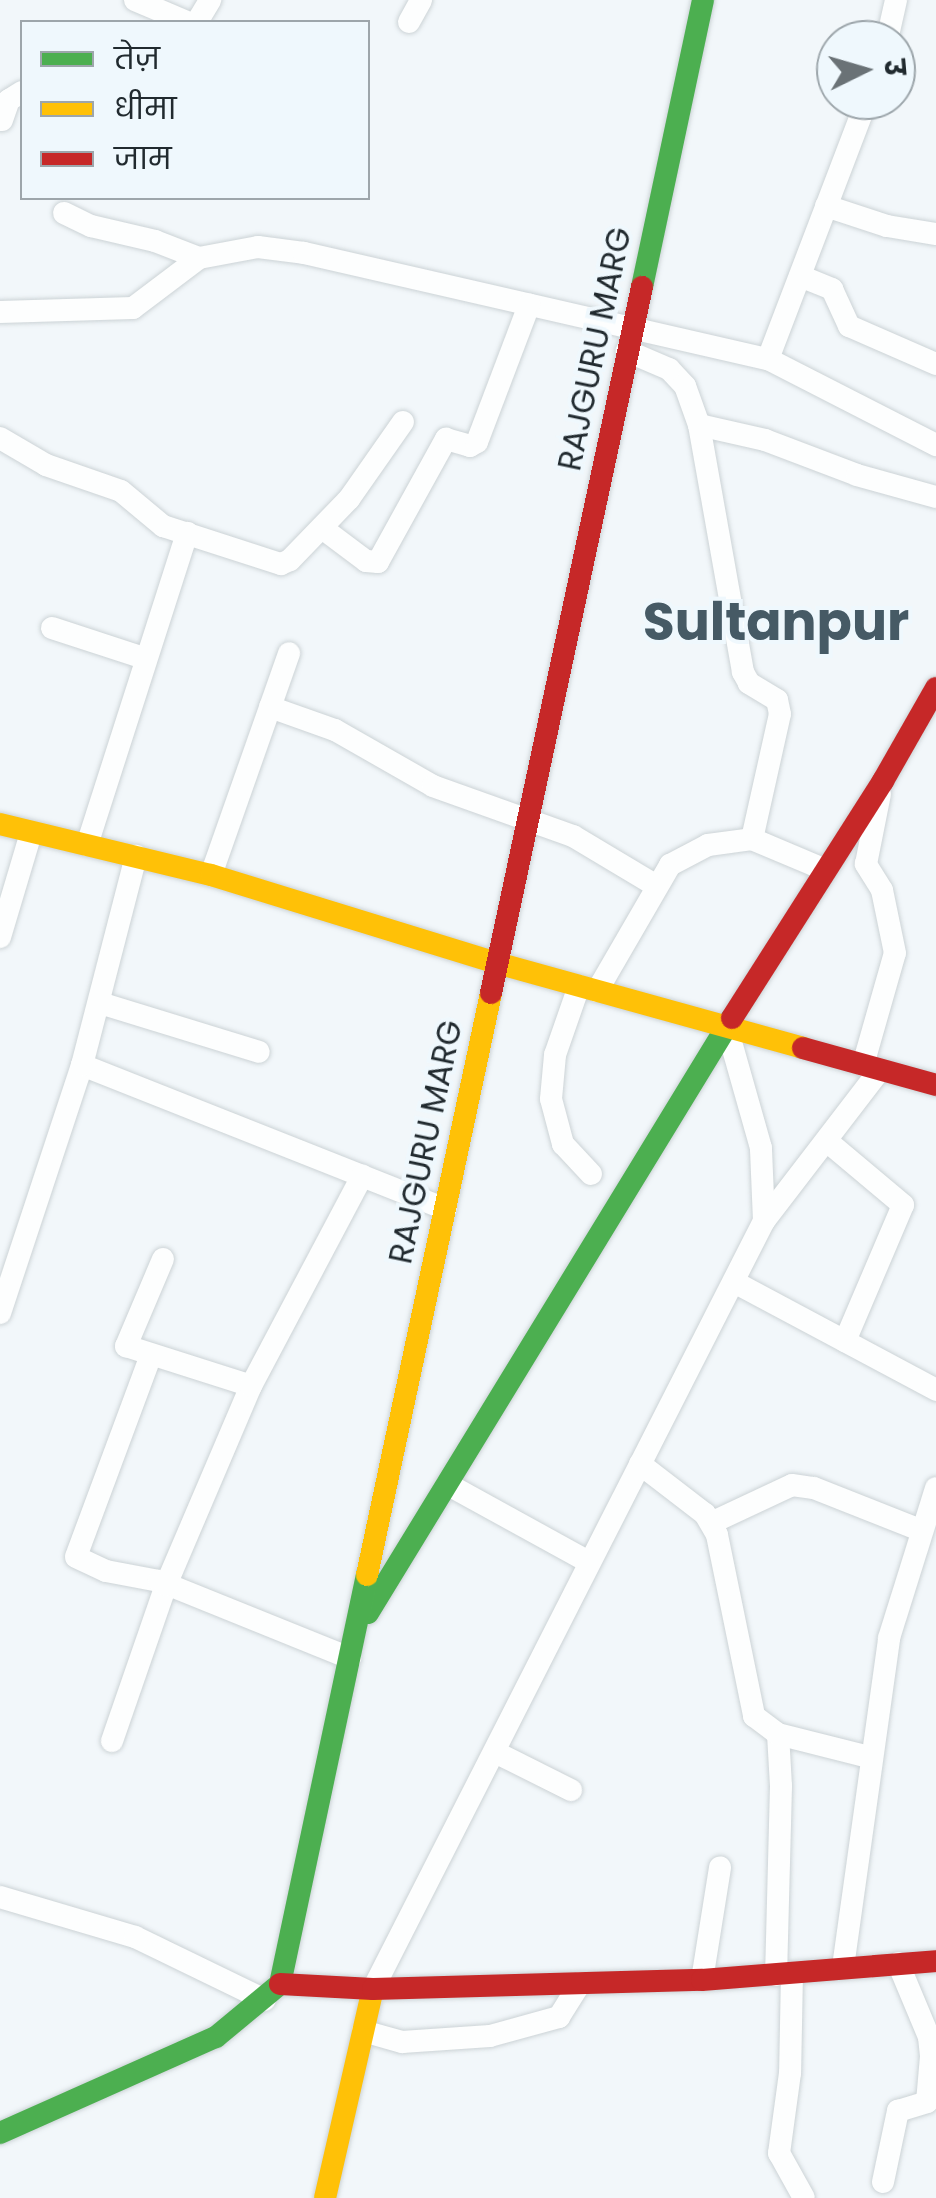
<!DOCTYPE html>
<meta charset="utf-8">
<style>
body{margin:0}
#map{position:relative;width:936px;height:2198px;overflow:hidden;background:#f2f7fa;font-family:Poppins,"Noto Sans Devanagari",sans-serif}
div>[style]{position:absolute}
.roads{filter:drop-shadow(0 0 2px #ccd3d6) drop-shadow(0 0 2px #ccd3d6)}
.street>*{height:22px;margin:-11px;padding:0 11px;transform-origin:11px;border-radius:11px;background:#fdfefe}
.fast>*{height:22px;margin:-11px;padding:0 11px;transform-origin:11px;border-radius:11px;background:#4caf50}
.slow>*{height:22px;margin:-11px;padding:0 11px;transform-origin:11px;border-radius:11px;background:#ffc107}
.jam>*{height:22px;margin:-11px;padding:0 11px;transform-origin:11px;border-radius:11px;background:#c62828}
span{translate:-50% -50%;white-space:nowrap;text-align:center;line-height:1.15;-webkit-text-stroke:8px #eff8fd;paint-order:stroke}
.street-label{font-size:32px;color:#212a2f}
.town-label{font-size:52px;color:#465a65;font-weight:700}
.legend{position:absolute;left:20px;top:20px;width:350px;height:180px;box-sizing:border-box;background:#eff8fd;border:2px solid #9da6ab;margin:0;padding:12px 18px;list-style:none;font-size:30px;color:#212a2f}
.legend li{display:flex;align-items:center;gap:20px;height:50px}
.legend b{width:50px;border:2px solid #9da6ab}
.north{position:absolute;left:816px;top:20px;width:100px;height:100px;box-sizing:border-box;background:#eff8fd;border:2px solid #9da6ab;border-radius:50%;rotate:85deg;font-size:28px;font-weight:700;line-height:40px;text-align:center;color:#212a2f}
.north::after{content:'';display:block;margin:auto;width:35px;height:45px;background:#6a7276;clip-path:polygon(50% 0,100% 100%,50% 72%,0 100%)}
</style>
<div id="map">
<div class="roads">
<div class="street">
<div style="left:135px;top:0;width:56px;rotate:22.9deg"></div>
<div style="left:197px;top:22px;width:26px;rotate:-59deg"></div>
<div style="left:409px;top:22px;width:25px;rotate:-61deg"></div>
<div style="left:887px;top:40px;width:41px;rotate:-77.3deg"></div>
<div style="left:2px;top:120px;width:21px;rotate:-71deg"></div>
<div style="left:9px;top:100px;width:15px;rotate:-32deg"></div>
<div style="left:826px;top:206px;width:64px;rotate:18.2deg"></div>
<div style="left:887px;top:226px;width:50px;rotate:9.3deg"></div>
<div style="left:64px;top:213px;width:30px;rotate:26deg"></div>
<div style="left:91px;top:226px;width:66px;rotate:13.2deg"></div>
<div style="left:155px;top:241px;width:47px;rotate:21.1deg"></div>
<div style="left:800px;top:276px;width:35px;rotate:22deg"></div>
<div style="left:832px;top:289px;width:41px;rotate:65.3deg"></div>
<div style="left:849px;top:326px;width:95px;rotate:23.6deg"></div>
<div style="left:0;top:312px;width:133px;rotate:-1.7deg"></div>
<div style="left:133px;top:308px;width:83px;rotate:-37.1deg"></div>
<div style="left:199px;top:258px;width:60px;rotate:-10.6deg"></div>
<div style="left:258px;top:247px;width:46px;rotate:7.4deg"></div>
<div style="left:304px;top:253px;width:476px;rotate:12.9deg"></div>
<div style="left:768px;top:359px;width:189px;rotate:27.1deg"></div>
<div style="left:768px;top:359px;width:277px;rotate:-69.1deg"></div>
<div style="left:699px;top:425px;width:68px;rotate:12.8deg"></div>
<div style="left:765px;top:440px;width:98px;rotate:20.8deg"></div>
<div style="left:857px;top:475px;width:82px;rotate:15.6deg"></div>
<div style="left:0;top:438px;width:53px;rotate:30.4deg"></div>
<div style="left:46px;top:465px;width:79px;rotate:19.1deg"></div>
<div style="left:121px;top:491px;width:55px;rotate:39.8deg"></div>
<div style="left:163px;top:526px;width:124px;rotate:17.9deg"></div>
<div style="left:281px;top:564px;width:10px;rotate:-24deg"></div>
<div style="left:290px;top:560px;width:85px;rotate:-46deg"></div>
<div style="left:349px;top:499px;width:94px;rotate:-55deg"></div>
<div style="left:322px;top:528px;width:55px;rotate:36.9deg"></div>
<div style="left:366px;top:561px;width:12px;rotate:5deg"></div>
<div style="left:378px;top:562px;width:141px;rotate:-61.1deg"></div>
<div style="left:446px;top:439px;width:25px;rotate:16deg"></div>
<div style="left:470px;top:446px;width:8px;rotate:-30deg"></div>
<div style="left:477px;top:442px;width:147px;rotate:-69.2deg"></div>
<div style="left:52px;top:628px;width:97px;rotate:18.1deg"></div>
<div style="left:270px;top:707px;width:69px;rotate:19.5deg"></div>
<div style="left:335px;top:730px;width:113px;rotate:29.7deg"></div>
<div style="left:433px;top:786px;width:149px;rotate:19.7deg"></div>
<div style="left:573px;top:836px;width:96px;rotate:30.9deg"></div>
<div style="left:752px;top:839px;width:77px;rotate:22.9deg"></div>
<div style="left:87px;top:845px;width:328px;rotate:-72.2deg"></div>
<div style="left:211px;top:875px;width:235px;rotate:-70.6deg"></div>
<div style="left:0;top:937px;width:109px;rotate:-73.4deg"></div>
<div style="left:579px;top:986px;width:73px;rotate:109.2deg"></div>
<div style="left:555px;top:1055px;width:44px;rotate:95.2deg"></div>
<div style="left:551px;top:1099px;width:47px;rotate:75.1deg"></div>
<div style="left:563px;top:1144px;width:41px;rotate:47deg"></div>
<div style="left:597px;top:991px;width:146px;rotate:-59.9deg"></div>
<div style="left:670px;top:865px;width:43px;rotate:-27.8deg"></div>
<div style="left:708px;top:845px;width:44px;rotate:-7.8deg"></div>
<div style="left:752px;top:839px;width:128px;rotate:-77.4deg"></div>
<div style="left:780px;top:714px;width:14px;rotate:-102deg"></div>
<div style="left:777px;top:700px;width:33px;rotate:-149deg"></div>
<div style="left:749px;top:683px;width:13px;rotate:-119deg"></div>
<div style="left:743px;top:672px;width:251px;rotate:-100.1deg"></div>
<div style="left:699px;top:425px;width:41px;rotate:-109.7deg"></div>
<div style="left:685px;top:386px;width:23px;rotate:-133deg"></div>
<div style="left:669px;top:369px;width:46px;rotate:-156.8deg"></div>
<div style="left:100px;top:1003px;width:166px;rotate:17.1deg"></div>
<div style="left:82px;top:1065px;width:391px;rotate:21.6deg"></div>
<div style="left:863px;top:1065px;width:116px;rotate:-74.1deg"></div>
<div style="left:895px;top:953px;width:64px;rotate:-101.7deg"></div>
<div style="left:882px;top:890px;width:31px;rotate:-122deg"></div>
<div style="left:866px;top:864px;width:71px;rotate:-78.7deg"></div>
<div style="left:828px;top:1142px;width:98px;rotate:40deg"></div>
<div style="left:903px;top:1205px;width:148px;rotate:113.1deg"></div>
<div style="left:764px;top:1221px;width:190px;rotate:-52.5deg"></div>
<div style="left:163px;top:1259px;width:95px;rotate:113deg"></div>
<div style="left:126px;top:1346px;width:131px;rotate:17.7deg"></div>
<div style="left:736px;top:1283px;width:227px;rotate:28.1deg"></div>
<div style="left:0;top:1313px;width:261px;rotate:-71.7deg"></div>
<div style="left:82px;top:1065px;width:216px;rotate:-75.5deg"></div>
<div style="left:151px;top:1355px;width:215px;rotate:110.4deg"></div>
<div style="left:76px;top:1557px;width:33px;rotate:25deg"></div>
<div style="left:106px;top:1571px;width:54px;rotate:10.7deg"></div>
<div style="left:159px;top:1581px;width:206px;rotate:22deg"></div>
<div style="left:640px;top:1464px;width:82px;rotate:37.6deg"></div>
<div style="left:705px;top:1514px;width:24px;rotate:60deg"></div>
<div style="left:717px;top:1535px;width:185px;rotate:78.4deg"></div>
<div style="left:754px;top:1716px;width:30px;rotate:37deg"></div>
<div style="left:778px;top:1734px;width:52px;rotate:86.7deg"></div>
<div style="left:781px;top:1786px;width:189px;rotate:91.5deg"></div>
<div style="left:447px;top:1484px;width:162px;rotate:28.8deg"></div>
<div style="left:711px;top:1523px;width:89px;rotate:-25.1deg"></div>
<div style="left:792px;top:1485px;width:22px;rotate:8deg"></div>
<div style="left:814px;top:1488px;width:114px;rotate:21.6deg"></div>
<div style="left:778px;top:1734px;width:94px;rotate:14.2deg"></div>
<div style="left:112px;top:1741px;width:165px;rotate:-70.9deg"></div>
<div style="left:166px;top:1585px;width:216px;rotate:-66.9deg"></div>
<div style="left:251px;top:1386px;width:238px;rotate:-62.1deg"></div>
<div style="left:495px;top:1752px;width:85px;rotate:26.6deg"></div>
<div style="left:0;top:1897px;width:141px;rotate:16.5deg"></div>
<div style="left:135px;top:1937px;width:144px;rotate:25.9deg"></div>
<div style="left:843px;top:1967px;width:332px;rotate:-82deg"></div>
<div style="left:889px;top:1638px;width:157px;rotate:-72.6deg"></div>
<div style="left:792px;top:1973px;width:100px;rotate:91.1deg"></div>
<div style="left:790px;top:2073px;width:81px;rotate:97.8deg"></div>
<div style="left:779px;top:2153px;width:51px;rotate:60.9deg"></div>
<div style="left:702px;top:1980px;width:114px;rotate:-80.9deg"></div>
<div style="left:373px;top:1989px;width:862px;rotate:-63.02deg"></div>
<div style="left:764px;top:1221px;width:73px;rotate:-92.4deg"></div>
<div style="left:761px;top:1148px;width:125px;rotate:-105.8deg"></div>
<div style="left:363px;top:2031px;width:41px;rotate:15.8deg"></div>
<div style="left:402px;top:2042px;width:88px;rotate:-3.9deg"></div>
<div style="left:490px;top:2036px;width:72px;rotate:-15.4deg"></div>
<div style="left:559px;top:2017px;width:40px;rotate:-58deg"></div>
<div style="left:883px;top:2182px;width:73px;rotate:-78.1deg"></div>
<div style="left:898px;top:2111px;width:30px;rotate:-17deg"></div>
<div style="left:927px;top:2102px;width:46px;rotate:-85deg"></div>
<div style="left:931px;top:2056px;width:19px;rotate:-96deg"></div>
<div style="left:929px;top:2037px;width:80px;rotate:-112.7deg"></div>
</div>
<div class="fast">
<div style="left:642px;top:287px;width:293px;rotate:-78deg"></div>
<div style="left:368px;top:1613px;width:698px;rotate:-58.54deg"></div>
<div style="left:0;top:2133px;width:236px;rotate:-24deg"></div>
<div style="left:216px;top:2037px;width:83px;rotate:-39.6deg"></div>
<div style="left:280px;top:1984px;width:418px;rotate:-78deg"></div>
</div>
<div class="slow">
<div style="left:0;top:824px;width:217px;rotate:13.6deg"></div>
<div style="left:211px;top:875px;width:299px;rotate:17.1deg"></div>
<div style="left:497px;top:963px;width:318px;rotate:15.5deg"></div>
<div style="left:367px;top:1575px;width:595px;rotate:-77.97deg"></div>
<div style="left:325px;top:2198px;width:214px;rotate:-77.1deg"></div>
</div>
<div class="jam">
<div style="left:491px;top:993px;width:722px;rotate:-77.93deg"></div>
<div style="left:732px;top:1018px;width:281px;rotate:-57.5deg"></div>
<div style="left:883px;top:781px;width:107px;rotate:-60.3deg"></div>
<div style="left:803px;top:1048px;width:138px;rotate:15.5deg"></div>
<div style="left:280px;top:1984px;width:93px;rotate:3.1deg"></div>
<div style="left:373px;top:1989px;width:329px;rotate:-1.6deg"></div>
<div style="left:702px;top:1980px;width:235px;rotate:-4.6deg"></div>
</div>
</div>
<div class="street-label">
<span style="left:595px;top:349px;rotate:-78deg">RAJGURU MARG</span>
<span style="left:426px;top:1142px;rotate:-78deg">RAJGURU MARG</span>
</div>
<div class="town-label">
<span style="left:776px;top:622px">Sultanpur</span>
</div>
<ul class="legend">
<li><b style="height:12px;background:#4caf50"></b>तेज़</li>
<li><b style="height:12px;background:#ffc107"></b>धीमा</li>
<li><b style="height:12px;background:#c62828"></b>जाम</li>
</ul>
<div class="north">उ</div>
</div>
